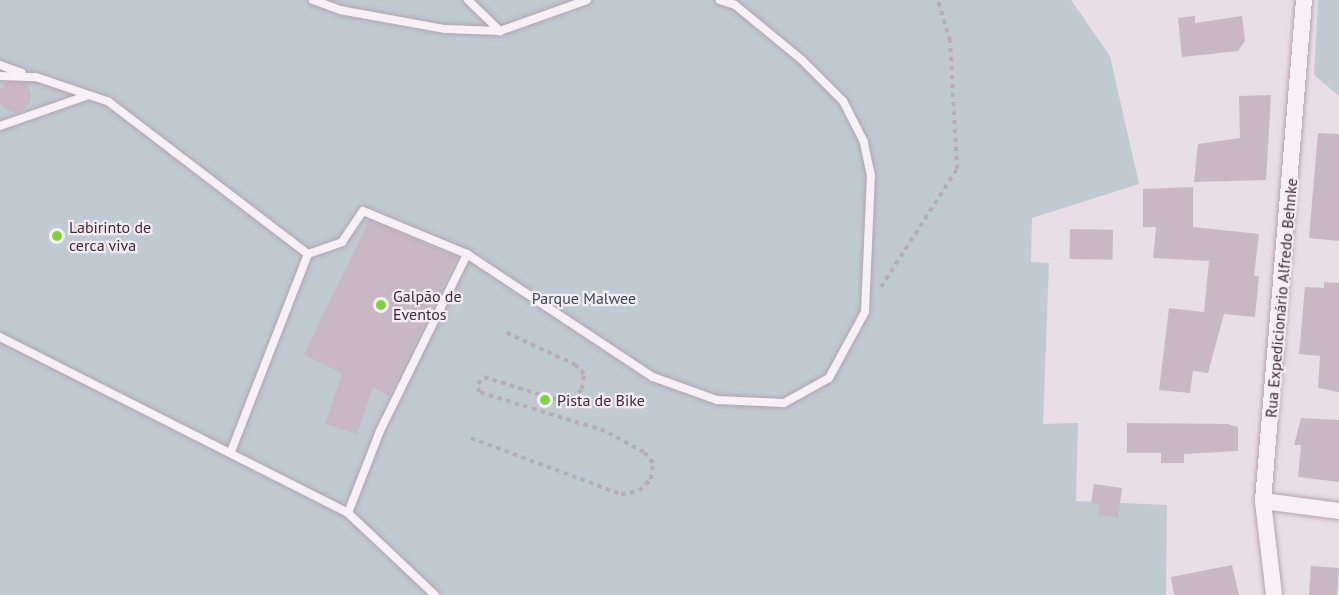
<!DOCTYPE html>
<meta charset="utf-8">
<style>
body{margin:0}
#map{position:relative;width:1339px;height:595px;overflow:hidden;background:#e9dee5;font-family:"PT Sans",sans-serif}
div>[style]{position:absolute}
.green>*{inset:0;background:#bfcad3}
.building>*{inset:0;background:#c9b8c3;transform-origin:0 0}
.round{border-radius:50%}
.path>*{height:4px;margin-top:-2px;transform-origin:0;background:repeating-linear-gradient(90deg,#b9acb5 0 4.5px,transparent 0 9px)}
.roads{filter:drop-shadow(0 0 2px #b3a3ae) drop-shadow(0 0 2px #b3a3ae)}
.lane>*{height:8px;margin:-4px;padding:0 4px;transform-origin:4px;border-radius:4px;background:#f7f1f5}
.street>*{height:16px;margin:-8px;padding:0 8px;transform-origin:8px;border-radius:8px;background:#f7f1f5}
.dots>*{width:16px;height:16px;translate:-50% -50%;box-sizing:border-box;border:3px solid #f6eef4;border-radius:50%}
span{translate:-50% -50%;white-space:nowrap;text-align:center;line-height:1.15;-webkit-text-stroke:4.5px #f6eef4;paint-order:stroke}
.poi-label{font-size:16px;color:#402738}
.left{translate:0 -50%;text-align:left}
.park-label{font-size:16px;color:#33475d}
.street-label{font-size:16px;color:#402738}
</style>
<div id="map">
<div class="green">
<div style="clip-path:polygon(0 0,1071px 0,1110px 56px,1139px 184px,1032px 218px,1031px 262px,1049px 263px,1043px 424px,1078px 423px,1076px 501px,1167px 505px,1166px 595px,0 595px)"></div>
<div style="clip-path:polygon(1318px 0,1339px 0,1339px 96px,1314px 75px)"></div>
</div>
<div class="building">
<div style="clip-path:polygon(1195px 16px,1195px 23px,1242px 16px,1245px 41px,1238px 51px,1182px 57px,1178px 18px)"></div>
<div class="round" style="left:-1px;top:80px;width:32px;height:32px"></div>
<div style="clip-path:polygon(1271px 95px,1266px 180px,1194px 182px,1198px 144px,1240px 138px,1239px 96px)"></div>
<div style="clip-path:polygon(1318px 133px,1339px 134px,1339px 241px,1309px 238px)"></div>
<div style="clip-path:polygon(1193px 187px,1193px 227px,1259px 234px,1254px 276px,1259px 276px,1255px 317px,1224px 314px,1208px 373px,1193px 371px,1190px 393px,1159px 390px,1169px 308px,1204px 312px,1209px 261px,1153px 258px,1156px 227px,1143px 227px,1143px 189px)"></div>
<div style="clip-path:polygon(369px 220px,457px 257px,389px 396px,373px 388px,357px 434px,325px 424px,342px 373px,304px 355px)"></div>
<div style="left:1070px;top:229px;width:43px;height:30px;rotate:1deg"></div>
<div style="clip-path:polygon(1324px 282px,1339px 283px,1339px 392px,1318px 388px,1320px 356px,1299px 354px,1305px 287px,1324px 288px)"></div>
<div style="clip-path:polygon(1301px 418px,1339px 420px,1339px 482px,1298px 477px,1301px 445px,1294px 445px)"></div>
<div style="clip-path:polygon(1127px 423px,1228px 424px,1238px 427px,1238px 451px,1184px 454px,1184px 463px,1161px 463px,1161px 453px,1127px 453px)"></div>
<div style="clip-path:polygon(1094px 484px,1122px 488px,1118px 518px,1098px 515px,1100px 504px,1091px 503px)"></div>
<div style="clip-path:polygon(1232px 565px,1239px 595px,1174px 595px,1171px 577px)"></div>
<div style="left:1311px;top:566px;width:28px;height:29px;rotate:4deg"></div>
</div>
<div class="path">
<div style="left:881px;top:287px;width:140px;rotate:-57.2deg"></div>
<div style="left:957px;top:169px;width:128px;rotate:-93.1deg"></div>
<div style="left:950px;top:41px;width:43px;rotate:-106.3deg"></div>
<div style="left:471px;top:438px;width:160px;rotate:20.5deg"></div>
<div style="left:621px;top:494px;width:18px;rotate:-9deg"></div>
<div style="left:639px;top:491px;width:17px;rotate:-45deg"></div>
<div style="left:651px;top:479px;width:16px;rotate:-83deg"></div>
<div style="left:653px;top:463px;width:14px;rotate:-129deg"></div>
<div style="left:644px;top:452px;width:44px;rotate:-151.7deg"></div>
<div style="left:605px;top:431px;width:132px;rotate:-162.8deg"></div>
<div style="left:479px;top:392px;width:8px;rotate:-97deg"></div>
<div style="left:478px;top:384px;width:9px;rotate:-49deg"></div>
<div style="left:484px;top:377px;width:77px;rotate:17.3deg"></div>
<div style="left:558px;top:400px;width:15px"></div>
<div style="left:573px;top:400px;width:14px;rotate:-51deg"></div>
<div style="left:582px;top:389px;width:15px;rotate:-82deg"></div>
<div style="left:584px;top:374px;width:12px;rotate:-132deg"></div>
<div style="left:576px;top:365px;width:78px;rotate:-155.1deg"></div>
</div>
<div class="roads">
<div class="lane">
<div style="left:313px;top:0;width:29px;rotate:20deg"></div>
<div style="left:340px;top:10px;width:107px;rotate:10.3deg"></div>
<div style="left:445px;top:29px;width:55px;rotate:2.1deg"></div>
<div style="left:500px;top:31px;width:92px;rotate:-19.6deg"></div>
<div style="left:468px;top:0;width:45px;rotate:44.1deg"></div>
<div style="left:0;top:65px;width:23px;rotate:20deg"></div>
<div style="left:0;top:76px;width:36px;rotate:2deg"></div>
<div style="left:36px;top:77px;width:56px;rotate:18.8deg"></div>
<div style="left:0;top:126px;width:94px;rotate:-19.2deg"></div>
<div style="left:89px;top:95px;width:21px;rotate:19deg"></div>
<div style="left:109px;top:102px;width:250px;rotate:37.4deg"></div>
<div style="left:308px;top:254px;width:212px;rotate:111.3deg"></div>
<div style="left:308px;top:254px;width:36px;rotate:-19deg"></div>
<div style="left:342px;top:242px;width:37px;rotate:-56deg"></div>
<div style="left:363px;top:211px;width:113px;rotate:22.5deg"></div>
<div style="left:467px;top:254px;width:223px;rotate:33.5deg"></div>
<div style="left:653px;top:377px;width:68px;rotate:19.8deg"></div>
<div style="left:717px;top:400px;width:67px;rotate:2.6deg"></div>
<div style="left:784px;top:403px;width:51px;rotate:-29.1deg"></div>
<div style="left:829px;top:378px;width:75px;rotate:-61.4deg"></div>
<div style="left:865px;top:312px;width:136px;rotate:-87.5deg"></div>
<div style="left:871px;top:176px;width:35px;rotate:-102deg"></div>
<div style="left:864px;top:142px;width:46px;rotate:-117.1deg"></div>
<div style="left:843px;top:101px;width:58px;rotate:-135deg"></div>
<div style="left:802px;top:60px;width:87px;rotate:-140.6deg"></div>
<div style="left:735px;top:5px;width:16px;rotate:-162deg"></div>
<div style="left:0;top:337px;width:390px;rotate:26.8deg"></div>
<div style="left:348px;top:513px;width:88px;rotate:-68.7deg"></div>
<div style="left:380px;top:431px;width:197px;rotate:-63.8deg"></div>
<div style="left:348px;top:513px;width:120px;rotate:43.3deg"></div>
</div>
<div class="street">
<div style="left:1263px;top:501px;width:77px;rotate:7.5deg"></div>
<div style="left:1274px;top:595px;width:95px;rotate:-96.7deg"></div>
<div style="left:1263px;top:501px;width:503px;rotate:-85.32deg"></div>
</div>
</div>
<div class="dots">
<div style="left:57px;top:236px;background:#7fd43d"></div>
<div style="left:381px;top:305px;background:#7fd43d"></div>
<div style="left:545px;top:400px;background:#7fd43d"></div>
</div>
<div class="poi-label">
<span class="left" style="left:69px;top:236px">Labirinto de<br>cerca viva</span>
<span class="left" style="left:393px;top:305px">Galpão de<br>Eventos</span>
<span class="left" style="left:557px;top:400px">Pista de Bike</span>
</div>
<div class="park-label">
<span style="left:584px;top:298px">Parque Malwee</span>
</div>
<div class="street-label">
<span style="left:1281px;top:298px;rotate:-85deg">Rua Expedicionário Alfredo Behnke</span>
</div>
</div>
